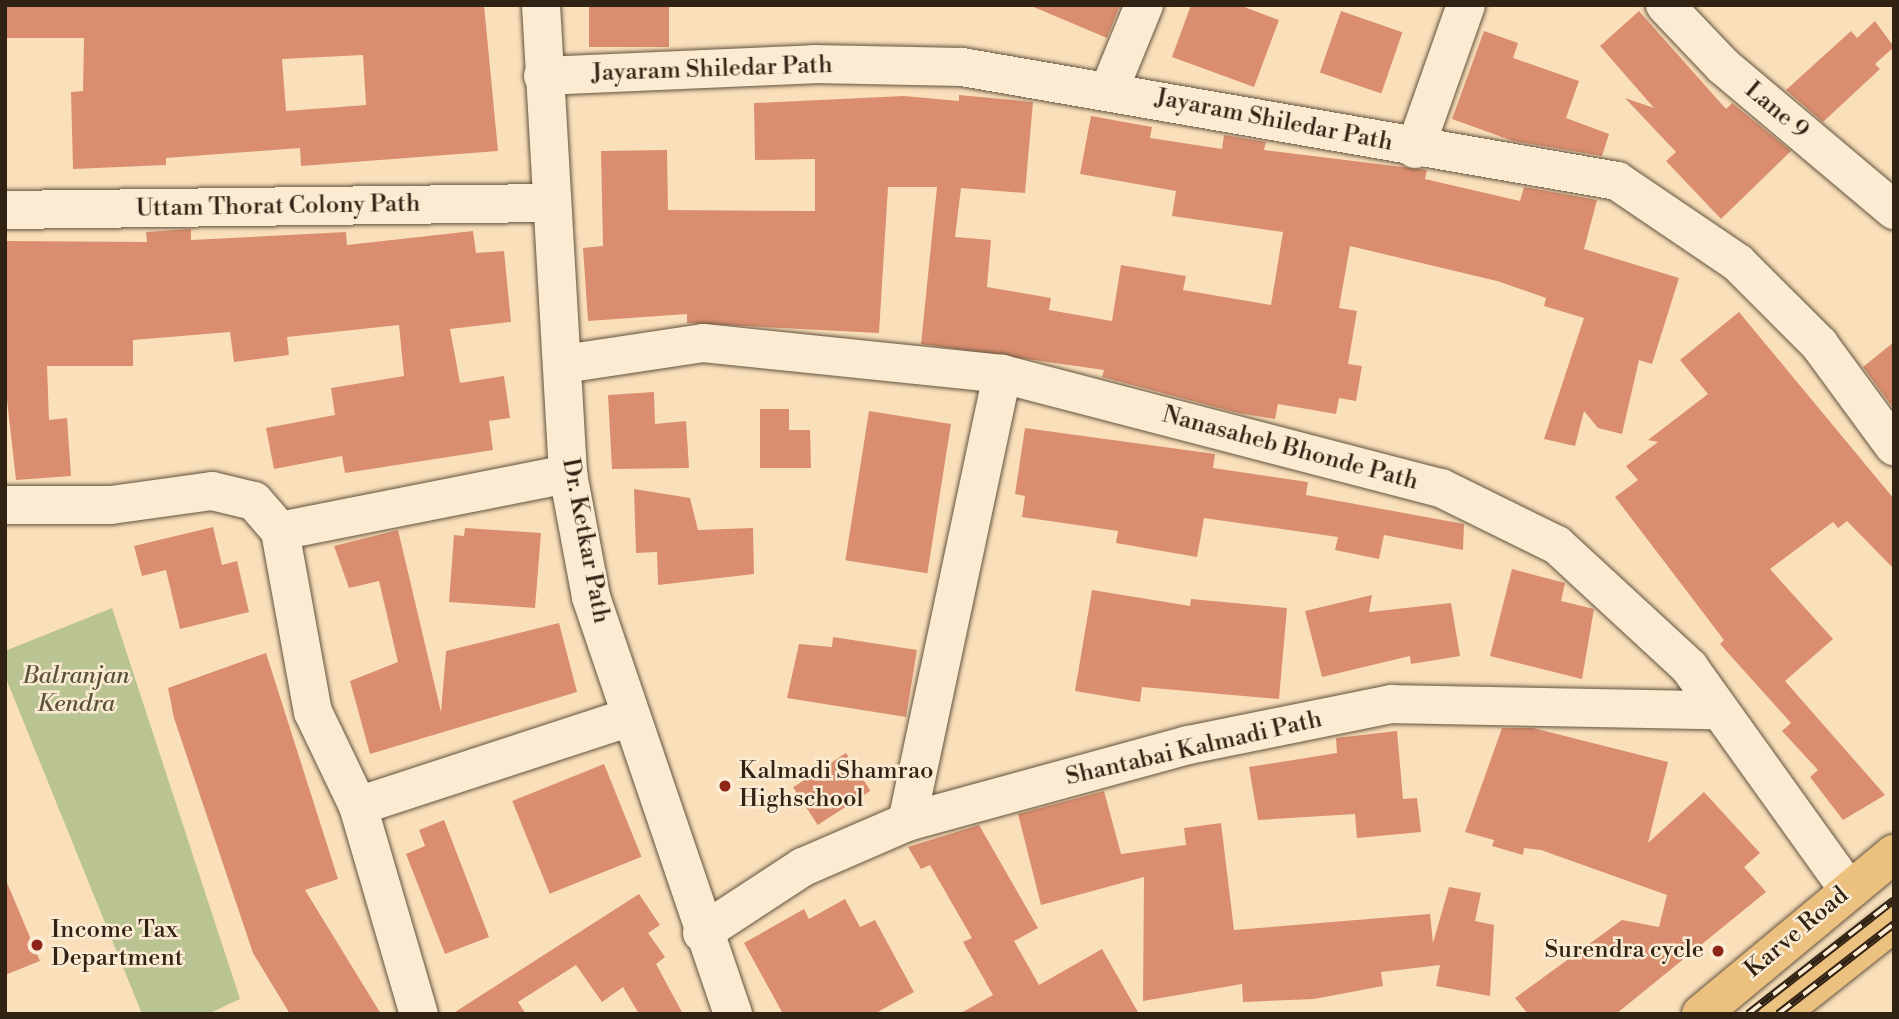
<!DOCTYPE html>
<style>
body{margin:0}
#map{position:relative;width:1899px;height:1019px;overflow:hidden;background:#f9e0bb;font-family:"Libre Bodoni",serif}
div>[style]{position:absolute}
.green>*{inset:0;background:#bac392}
.building>*{inset:0;background:#da8e6f;transform-origin:0 0}
.roads{filter:drop-shadow(0 0 2px #63523e) drop-shadow(0 0 2px #63523e)}
.minor>*{height:38px;margin:-19px;padding:0 19px;transform-origin:19px;border-radius:19px;background:#fbebd3}
.major>*{height:38px;margin:-19px;padding:0 19px;transform-origin:19px;border-radius:19px;background:#ecc07e}
.rail>*{height:8px;margin-top:-4px;transform-origin:0;background:repeating-linear-gradient(90deg,#fbebd3 0 16px,#312314 0 32px);box-sizing:border-box;border-block:2px solid #312314}
.dots>*{width:19px;height:19px;translate:-50% -50%;box-sizing:border-box;border:4px solid #fbebd3;border-radius:50%}
span{translate:-50% -50%;white-space:nowrap;text-align:center;line-height:1.15;-webkit-text-stroke:5px #fbebd3;paint-order:stroke}
.street-label{font-size:24px;color:#312314}
.park-label{font-size:24px;color:#5a533a;font-style:italic}
.poi-label{font-size:24px;color:#312314}
.left{translate:0 -50%;text-align:left}
.right{translate:-100% -50%;text-align:right}
.frame{position:absolute;inset:0;border:7px solid #312314;pointer-events:none}
</style>
<div id="map">
<div class="green">
<div style="clip-path:polygon(112px 608px,240px 999px,208px 1014px,142px 1014px,5px 676px,5px 651px)"></div>
</div>
<div class="building">
<div style="clip-path:polygon(evenodd,5px 5px,484px 5px,498px 151px,301px 166px,300px 148px,166px 158px,166px 165px,73px 169px,71px 92px,83px 91px,84px 38px,5px 38px,5px 5px,363px 55px,366px 105px,286px 111px,282px 59px,363px 55px)"></div>
<div style="left:589px;top:5px;width:80px;height:42px"></div>
<div style="clip-path:polygon(1029px 5px,1120px 5px,1107px 38px)"></div>
<div style="clip-path:polygon(1191px 5px,1239px 5px,1279px 20px,1254px 87px,1172px 57px)"></div>
<div style="left:1341px;top:11px;width:65px;height:65px;rotate:19deg"></div>
<div style="clip-path:polygon(1639px 11px,1726px 109px,1732px 103px,1791px 151px,1721px 219px,1666px 161px,1676px 152px,1625px 98px,1654px 108px,1600px 46px)"></div>
<div style="clip-path:polygon(1875px 21px,1894px 47px,1875px 64px,1880px 69px,1823px 122px,1786px 90px,1851px 31px,1857px 38px)"></div>
<div style="clip-path:polygon(1484px 31px,1518px 43px,1513px 58px,1579px 81px,1566px 118px,1609px 134px,1602px 156px,1513px 141px,1452px 119px)"></div>
<div style="clip-path:polygon(959px 95px,1033px 102px,1025px 193px,961px 188px,955px 237px,991px 240px,987px 287px,1051px 298px,1049px 310px,1112px 321px,1121px 265px,1186px 276px,1183px 290px,1271px 305px,1283px 232px,1172px 216px,1176px 191px,1080px 174px,1091px 116px,1152px 127px,1150px 138px,1222px 149px,1224px 135px,1266px 142px,1264px 150px,1427px 170px,1425px 179px,1520px 201px,1524px 187px,1597px 200px,1584px 249px,1679px 278px,1652px 364px,1639px 360px,1622px 434px,1598px 428px,1584px 411px,1575px 446px,1544px 439px,1584px 318px,1544px 306px,1546px 298px,1497px 281px,1350px 246px,1339px 308px,1357px 311px,1348px 364px,1362px 366px,1356px 401px,1339px 398px,1336px 414px,1278px 404px,1275px 419px,1238px 413px,1102px 377px,1104px 370px,921px 344px,937px 187px,888px 187px,879px 333px,687px 323px,687px 314px,588px 321px,583px 248px,603px 246px,601px 151px,667px 150px,668px 210px,815px 211px,815px 159px,755px 160px,754px 103px,904px 96px,959px 101px)"></div>
<div style="clip-path:polygon(191px 229px,191px 240px,346px 232px,347px 245px,473px 231px,476px 253px,504px 251px,511px 322px,450px 329px,460px 383px,504px 376px,510px 418px,489px 421px,493px 450px,345px 473px,342px 456px,274px 469px,266px 428px,335px 415px,331px 388px,404px 376px,399px 325px,287px 337px,289px 355px,234px 362px,230px 332px,133px 340px,133px 366px,47px 366px,49px 420px,67px 418px,71px 476px,16px 480px,5px 382px,5px 241px,147px 242px,146px 232px)"></div>
<div style="clip-path:polygon(1739px 312px,1894px 499px,1894px 569px,1847px 521px,1838px 528px,1833px 522px,1770px 569px,1833px 639px,1785px 681px,1885px 795px,1843px 820px,1810px 777px,1818px 770px,1782px 731px,1791px 723px,1720px 644px,1724px 640px,1615px 497px,1638px 480px,1626px 466px,1658px 442px,1648px 440px,1708px 394px,1680px 360px)"></div>
<div style="clip-path:polygon(1894px 342px,1894px 409px,1863px 367px)"></div>
<div style="clip-path:polygon(654px 392px,655px 424px,686px 421px,689px 468px,612px 469px,608px 395px)"></div>
<div style="clip-path:polygon(760px 409px,789px 409px,789px 430px,810px 430px,811px 468px,760px 468px)"></div>
<div style="left:869px;top:411px;width:83px;height:151px;rotate:9deg"></div>
<div style="clip-path:polygon(1025px 428px,1215px 454px,1213px 468px,1308px 482px,1306px 495px,1464px 524px,1463px 550px,1384px 535px,1379px 559px,1335px 550px,1338px 537px,1204px 518px,1197px 557px,1116px 543px,1118px 531px,1022px 517px,1025px 496px,1015px 494px)"></div>
<div style="clip-path:polygon(634px 489px,690px 498px,698px 530px,753px 528px,754px 574px,658px 585px,657px 552px,636px 553px)"></div>
<div style="clip-path:polygon(213px 527px,222px 565px,237px 561px,249px 612px,180px 629px,166px 570px,142px 576px,134px 546px)"></div>
<div style="clip-path:polygon(465px 528px,541px 533px,535px 608px,449px 602px,454px 535px,464px 536px)"></div>
<div style="clip-path:polygon(398px 530px,441px 712px,446px 651px,559px 623px,577px 692px,370px 754px,350px 681px,398px 662px,379px 581px,349px 588px,334px 546px)"></div>
<div style="clip-path:polygon(1512px 569px,1565px 583px,1561px 601px,1594px 609px,1582px 679px,1490px 656px)"></div>
<div style="clip-path:polygon(1092px 590px,1190px 606px,1191px 599px,1287px 608px,1279px 699px,1142px 687px,1140px 702px,1075px 691px)"></div>
<div style="clip-path:polygon(1372px 595px,1369px 612px,1451px 603px,1460px 656px,1411px 664px,1410px 656px,1322px 677px,1305px 611px)"></div>
<div style="clip-path:polygon(833px 637px,917px 650px,906px 717px,787px 698px,799px 644px,832px 647px)"></div>
<div style="clip-path:polygon(266px 653px,338px 879px,305px 890px,381px 1014px,290px 1014px,253px 953px,174px 718px,168px 688px)"></div>
<div style="clip-path:polygon(1502px 728px,1533px 728px,1668px 762px,1648px 843px,1704px 792px,1760px 853px,1744px 867px,1766px 892px,1616px 1014px,1528px 1014px,1515px 998px,1622px 920px,1659px 927px,1667px 895px,1541px 850px,1524px 848px,1523px 855px,1492px 846px,1494px 840px,1465px 832px)"></div>
<div style="clip-path:polygon(1397px 731px,1403px 799px,1417px 798px,1421px 832px,1357px 838px,1355px 814px,1258px 820px,1249px 767px,1337px 753px,1336px 738px)"></div>
<div style="left:846px;top:753px;width:45px;height:63px;rotate:57deg"></div>
<div style="left:604px;top:764px;width:100px;height:99px;rotate:68deg"></div>
<div style="clip-path:polygon(1104px 791px,1121px 854px,1186px 845px,1184px 828px,1221px 823px,1234px 930px,1430px 914px,1433px 943px,1449px 887px,1481px 893px,1475px 921px,1494px 925px,1490px 996px,1436px 986px,1440px 965px,1381px 972px,1383px 986px,1314px 999px,1243px 1002px,1242px 984px,1143px 1001px,1144px 877px,1041px 905px,1018px 814px)"></div>
<div style="clip-path:polygon(444px 820px,489px 937px,445px 954px,406px 854px,425px 846px,419px 830px)"></div>
<div style="clip-path:polygon(979px 825px,1038px 928px,1014px 941px,1039px 985px,1102px 949px,1139px 1014px,959px 1014px,993px 995px,963px 942px,972px 938px,930px 865px,921px 869px,908px 847px)"></div>
<div style="clip-path:polygon(5px 878px,40px 961px,5px 975px)"></div>
<div style="clip-path:polygon(639px 894px,660px 925px,648px 933px,665px 957px,656px 964px,683px 1014px,639px 1014px,623px 987px,602px 1002px,576px 965px,518px 1002px,526px 1014px,452px 1014px)"></div>
<div style="clip-path:polygon(845px 899px,860px 927px,875px 920px,914px 992px,874px 1014px,783px 1014px,744px 943px,804px 909px,809px 919px)"></div>
</div>
<div class="roads">
<div class="minor">
<div style="left:541px;top:5px;width:470px;rotate:86.7deg"></div>
<div style="left:568px;top:474px;width:125px;rotate:79.4deg"></div>
<div style="left:591px;top:597px;width:441px;rotate:71.2deg"></div>
<div style="left:1665px;top:5px;width:84px;rotate:46.4deg"></div>
<div style="left:1723px;top:66px;width:224px;rotate:40.1deg"></div>
<div style="left:543px;top:76px;width:271px;rotate:-2.5deg"></div>
<div style="left:814px;top:64px;width:148px;rotate:1.2deg"></div>
<div style="left:962px;top:67px;width:665px;rotate:9.87deg"></div>
<div style="left:1617px;top:181px;width:146px;rotate:34.1deg"></div>
<div style="left:1738px;top:263px;width:115px;rotate:45deg"></div>
<div style="left:1819px;top:344px;width:127px;rotate:53.7deg"></div>
<div style="left:1110px;top:88px;width:90px;rotate:-67.7deg"></div>
<div style="left:1415px;top:149px;width:153px;rotate:-70.5deg"></div>
<div style="left:5px;top:210px;width:545px;rotate:-0.74deg"></div>
<div style="left:564px;top:364px;width:141px;rotate:-8.6deg"></div>
<div style="left:703px;top:343px;width:301px;rotate:5.9deg"></div>
<div style="left:1002px;top:374px;width:454px;rotate:14.6deg"></div>
<div style="left:1441px;top:488px;width:129px;rotate:26.2deg"></div>
<div style="left:1557px;top:545px;width:180px;rotate:42.7deg"></div>
<div style="left:1689px;top:667px;width:273px;rotate:54.4deg"></div>
<div style="left:5px;top:505px;width:106px"></div>
<div style="left:111px;top:505px;width:102px;rotate:-7.9deg"></div>
<div style="left:212px;top:491px;width:43px;rotate:13.4deg"></div>
<div style="left:254px;top:501px;width:40px;rotate:49deg"></div>
<div style="left:280px;top:531px;width:184px;rotate:79.7deg"></div>
<div style="left:313px;top:712px;width:104px;rotate:64.4deg"></div>
<div style="left:358px;top:806px;width:217px;rotate:73.7deg"></div>
<div style="left:280px;top:531px;width:294px;rotate:-11.2deg"></div>
<div style="left:358px;top:806px;width:284px;rotate:-18.1deg"></div>
<div style="left:907px;top:822px;width:458px;rotate:-78deg"></div>
<div style="left:702px;top:933px;width:121px;rotate:-33.2deg"></div>
<div style="left:803px;top:867px;width:113px;rotate:-23.4deg"></div>
<div style="left:907px;top:822px;width:291px;rotate:-15.3deg"></div>
<div style="left:1188px;top:745px;width:208px;rotate:-11.4deg"></div>
<div style="left:1392px;top:704px;width:327px;rotate:1.1deg"></div>
</div>
<div class="major">
<div style="left:1701px;top:1014px;width:251px;rotate:-39.7deg"></div>
<div style="left:1778px;top:1014px;width:148px;rotate:-38.4deg"></div>
</div>
</div>
<div class="rail">
<div style="left:1748px;top:1014px;width:185px;rotate:-38deg"></div>
<div style="left:1778px;top:1014px;width:147px;rotate:-37.8deg"></div>
</div>
<div class="dots">
<div style="left:725px;top:786px;background:#8f2418"></div>
<div style="left:37px;top:945px;background:#8f2418"></div>
<div style="left:1718px;top:951px;background:#8f2418"></div>
</div>
<div class="street-label">
<span style="left:712px;top:70px;rotate:-2deg">Jayaram Shiledar Path</span>
<span style="left:1776px;top:111px;rotate:40deg">Lane 9</span>
<span style="left:1274px;top:121px;rotate:11deg">Jayaram Shiledar Path</span>
<span style="left:278px;top:207px;rotate:-1deg">Uttam Thorat Colony Path</span>
<span style="left:1290px;top:449px;rotate:15deg">Nanasaheb Bhonde Path</span>
<span style="left:585px;top:541px;rotate:79deg">Dr. Ketkar Path</span>
<span style="left:1194px;top:749px;rotate:-13deg">Shantabai Kalmadi Path</span>
<span style="left:1797px;top:933px;rotate:-40deg">Karve Road</span>
</div>
<div class="park-label">
<span style="left:76px;top:691px">Balranjan<br>Kendra</span>
</div>
<div class="poi-label">
<span class="left" style="left:739px;top:786px">Kalmadi Shamrao<br>Highschool</span>
<span class="left" style="left:51px;top:945px">Income Tax<br>Department</span>
<span class="right" style="left:1704px;top:951px">Surendra cycle</span>
</div>
<div class="frame"></div>
</div>
